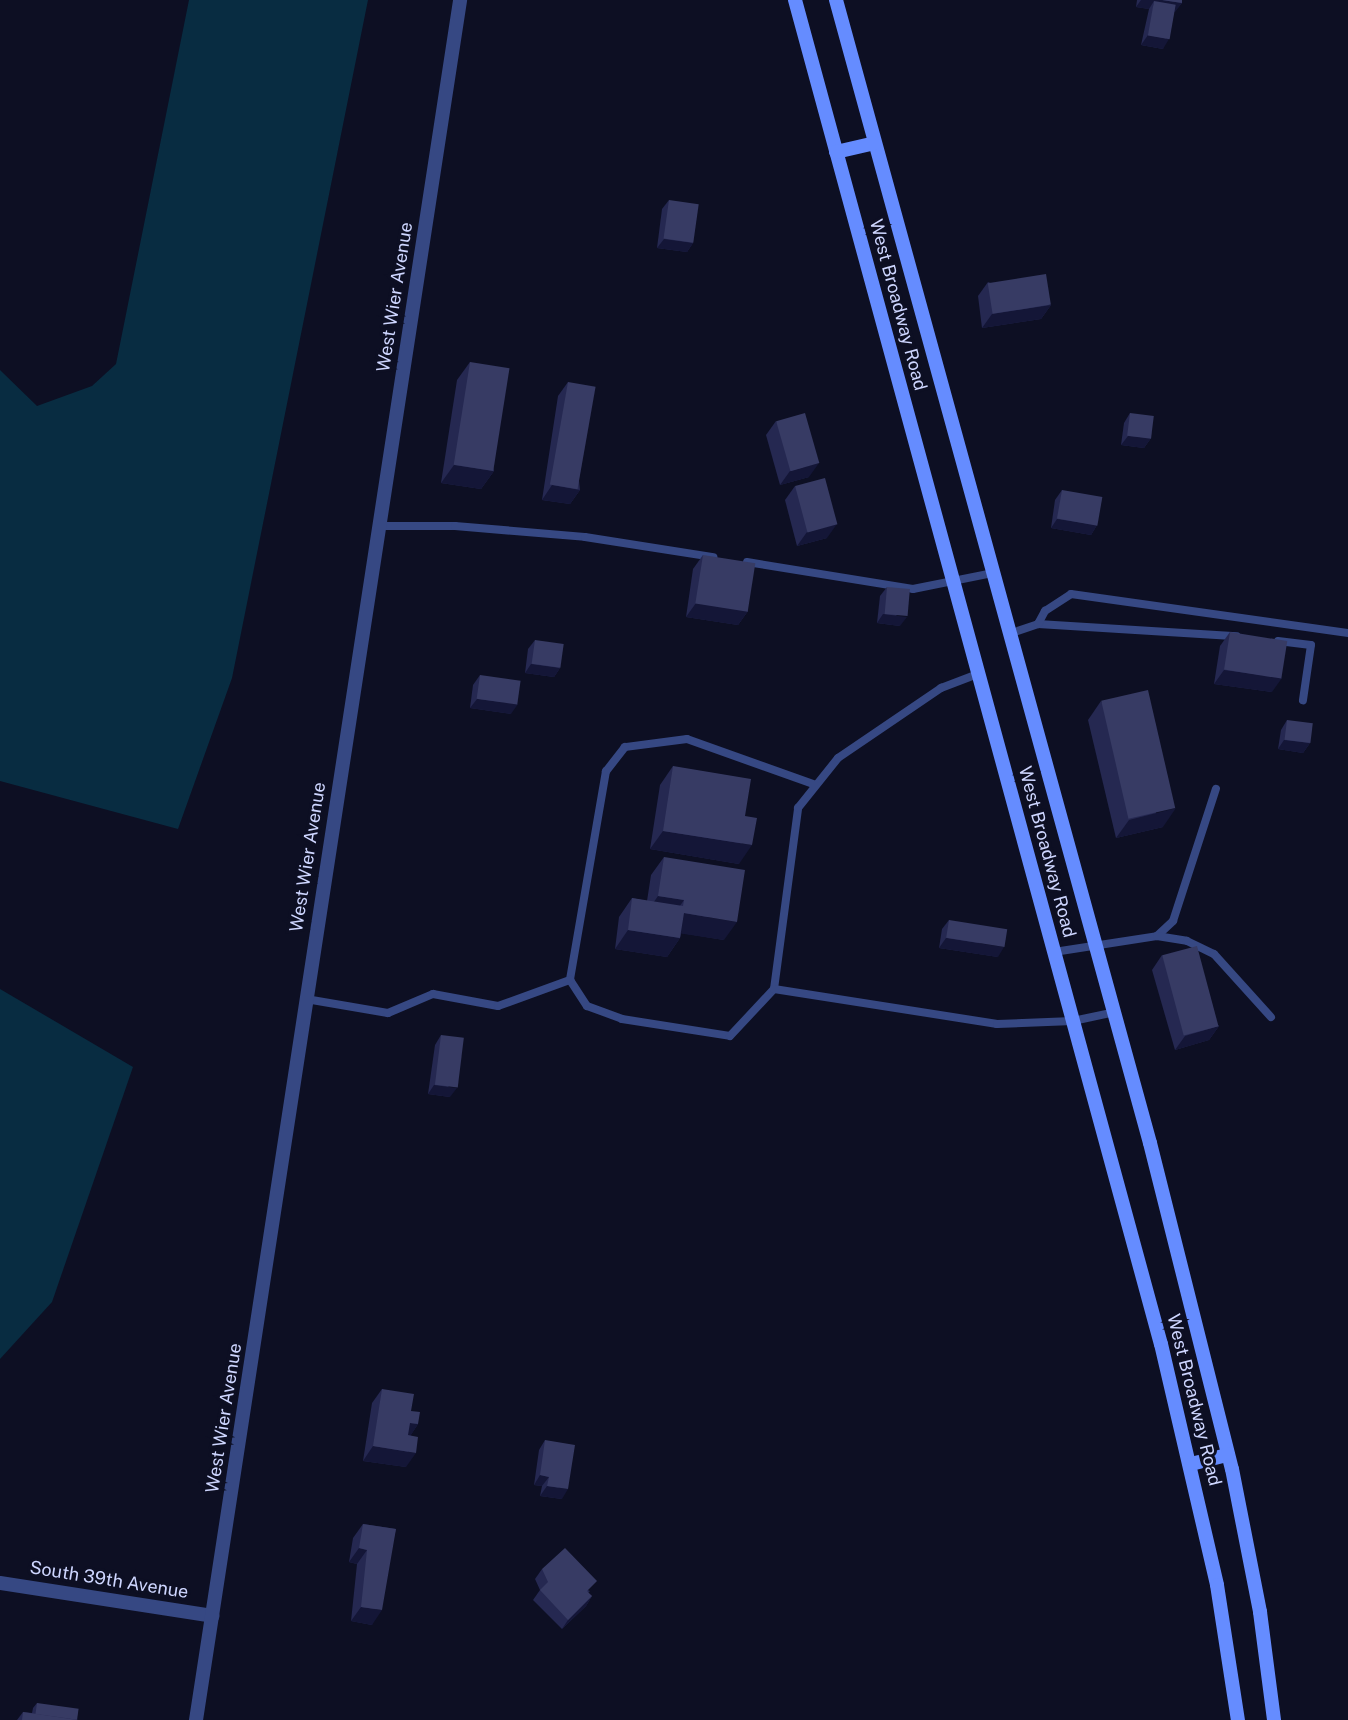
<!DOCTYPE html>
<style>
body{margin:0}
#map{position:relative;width:1348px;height:1720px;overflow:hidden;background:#0d0f23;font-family:"Public Sans",sans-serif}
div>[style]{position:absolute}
.water>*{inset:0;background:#082c41}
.service>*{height:8px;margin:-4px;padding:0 4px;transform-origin:4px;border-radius:4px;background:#364883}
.minor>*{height:14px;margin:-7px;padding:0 7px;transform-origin:7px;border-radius:7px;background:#364883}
.tertiary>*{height:14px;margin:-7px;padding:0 7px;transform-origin:7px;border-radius:7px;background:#364883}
.secondary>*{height:14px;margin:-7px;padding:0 7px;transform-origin:7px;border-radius:7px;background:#658cff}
.wall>*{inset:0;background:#252851}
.shaded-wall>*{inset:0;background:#141637}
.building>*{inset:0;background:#373b64;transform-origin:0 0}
span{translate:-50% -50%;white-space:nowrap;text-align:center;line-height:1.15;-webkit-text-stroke:6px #0d0f23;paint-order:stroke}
.street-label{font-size:18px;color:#ced6ff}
</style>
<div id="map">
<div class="water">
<div style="clip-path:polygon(189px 0,368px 0,232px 678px,178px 829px,0 781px,0 370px,37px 406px,92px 386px,116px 364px)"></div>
<div style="clip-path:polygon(0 989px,133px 1067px,52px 1302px,0 1359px)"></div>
</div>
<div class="service">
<div style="left:379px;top:526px;width:76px"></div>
<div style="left:455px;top:526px;width:130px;rotate:4.8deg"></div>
<div style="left:585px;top:537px;width:130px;rotate:8.9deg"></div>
<div style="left:747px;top:562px;width:168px;rotate:9.2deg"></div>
<div style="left:913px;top:589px;width:82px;rotate:-11.3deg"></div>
<div style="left:1038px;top:624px;width:199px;rotate:3.5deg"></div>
<div style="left:1009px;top:634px;width:31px;rotate:-19deg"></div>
<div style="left:1038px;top:624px;width:15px;rotate:-62deg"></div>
<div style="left:1045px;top:611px;width:31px;rotate:-33deg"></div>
<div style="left:1071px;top:594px;width:280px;rotate:8deg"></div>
<div style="left:1278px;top:641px;width:33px;rotate:7deg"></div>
<div style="left:1311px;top:645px;width:56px;rotate:98.3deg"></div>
<div style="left:816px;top:785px;width:137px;rotate:-160.4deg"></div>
<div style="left:687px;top:739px;width:63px;rotate:172.6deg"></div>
<div style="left:625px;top:747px;width:31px;rotate:128deg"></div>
<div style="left:606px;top:771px;width:212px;rotate:99.8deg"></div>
<div style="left:570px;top:980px;width:31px;rotate:57deg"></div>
<div style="left:587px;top:1006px;width:37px;rotate:20deg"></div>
<div style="left:622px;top:1019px;width:109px;rotate:8.9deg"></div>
<div style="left:730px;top:1036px;width:64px;rotate:-46.9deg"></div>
<div style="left:774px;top:989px;width:183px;rotate:-82.4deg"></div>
<div style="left:798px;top:808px;width:64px;rotate:-51.3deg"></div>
<div style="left:838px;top:758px;width:125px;rotate:-34.2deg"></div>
<div style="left:941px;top:688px;width:40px;rotate:-21deg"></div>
<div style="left:1157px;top:936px;width:22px;rotate:-43deg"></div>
<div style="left:1173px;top:921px;width:139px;rotate:-72deg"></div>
<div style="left:1054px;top:952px;width:104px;rotate:-8.8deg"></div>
<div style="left:1157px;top:936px;width:30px;rotate:9deg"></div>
<div style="left:1187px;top:941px;width:30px;rotate:26deg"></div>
<div style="left:1214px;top:954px;width:85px;rotate:47.9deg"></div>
<div style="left:774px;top:989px;width:226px;rotate:8.9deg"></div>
<div style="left:997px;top:1024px;width:76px;rotate:-2.3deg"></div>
<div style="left:1073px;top:1021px;width:39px;rotate:-12deg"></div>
<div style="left:306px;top:999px;width:83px;rotate:9.7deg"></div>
<div style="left:388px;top:1013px;width:49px;rotate:-22.9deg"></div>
<div style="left:433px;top:994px;width:66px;rotate:10.5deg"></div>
<div style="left:498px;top:1006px;width:77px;rotate:-19.9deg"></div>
</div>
<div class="minor">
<div style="left:0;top:1583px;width:215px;rotate:8.8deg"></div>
</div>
<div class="tertiary">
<div style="left:196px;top:1720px;width:1740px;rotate:-81.27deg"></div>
</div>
<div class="secondary">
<div style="left:795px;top:0;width:1393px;rotate:74.77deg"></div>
<div style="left:1161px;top:1344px;width:247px;rotate:76.9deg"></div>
<div style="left:1217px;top:1585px;width:137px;rotate:81.2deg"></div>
<div style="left:836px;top:0;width:1185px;rotate:74.64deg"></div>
<div style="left:1150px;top:1143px;width:336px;rotate:75.9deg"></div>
<div style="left:1232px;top:1469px;width:146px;rotate:78.9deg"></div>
<div style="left:1260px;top:1612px;width:109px;rotate:82.6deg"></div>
<div style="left:836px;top:152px;width:39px;rotate:-13deg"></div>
<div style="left:1191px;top:1464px;width:38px;rotate:-14deg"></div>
</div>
<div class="wall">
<div style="clip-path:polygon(1137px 0,1182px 0,1182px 3px,1174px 12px,1163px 49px,1141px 45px,1149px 9px,1136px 7px)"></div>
<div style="clip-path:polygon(669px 200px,693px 243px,687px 252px,657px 248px,662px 209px)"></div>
<div style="clip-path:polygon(988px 282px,1051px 305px,1041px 319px,982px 328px,978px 296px)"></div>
<div style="clip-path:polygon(470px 362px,494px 471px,481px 489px,441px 483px,457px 380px)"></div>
<div style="clip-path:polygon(568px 382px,580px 490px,570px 504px,542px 500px,558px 396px)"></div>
<div style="clip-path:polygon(1130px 413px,1151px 438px,1144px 448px,1121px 445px,1124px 423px)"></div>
<div style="clip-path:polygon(776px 421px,809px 477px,780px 485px,766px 435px)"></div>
<div style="clip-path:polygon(795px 486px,827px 538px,797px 546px,785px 500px)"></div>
<div style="clip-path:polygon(1062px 490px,1097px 525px,1091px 535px,1051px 528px,1055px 500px)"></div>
<div style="clip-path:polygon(703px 555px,748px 611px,738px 625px,686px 617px,693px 569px)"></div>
<div style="clip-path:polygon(887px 587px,900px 626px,877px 623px,880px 596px)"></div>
<div style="clip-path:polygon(1230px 632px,1272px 692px,1214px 684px,1220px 646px)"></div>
<div style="clip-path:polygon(535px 640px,560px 668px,554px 677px,525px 673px,528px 649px)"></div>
<div style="clip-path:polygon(480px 675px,511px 714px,470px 708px,473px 685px)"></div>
<div style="clip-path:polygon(1101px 701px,1163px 827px,1116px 838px,1088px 720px)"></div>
<div style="clip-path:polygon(1287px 720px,1310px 743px,1303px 753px,1278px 749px,1281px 730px)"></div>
<div style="clip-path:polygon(673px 766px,745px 816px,739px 864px,650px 849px,660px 785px)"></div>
<div style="clip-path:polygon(664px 857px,724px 940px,681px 933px,680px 938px,667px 957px,615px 949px,619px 917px,632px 898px,647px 901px,651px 875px)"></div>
<div style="clip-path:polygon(949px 920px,998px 957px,939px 948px,942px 929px)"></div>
<div style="clip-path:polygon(1162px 955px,1219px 1026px,1209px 1040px,1175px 1050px,1152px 970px)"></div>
<div style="clip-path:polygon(441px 1035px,450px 1097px,428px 1094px,435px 1045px)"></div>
<div style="clip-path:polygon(382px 1389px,411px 1411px,418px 1424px,410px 1436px,406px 1467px,363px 1461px,372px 1403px)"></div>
<div style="clip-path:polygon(545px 1440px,562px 1499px,540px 1496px,542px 1486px,534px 1485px,539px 1450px)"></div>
<div style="clip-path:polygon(363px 1524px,396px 1529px,372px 1625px,351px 1621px,357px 1564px,349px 1562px,353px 1538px)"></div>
<div style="clip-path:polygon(542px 1569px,590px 1591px,588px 1593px,592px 1596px,586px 1606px,562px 1629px,533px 1600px,540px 1590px,535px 1579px)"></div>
<div style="clip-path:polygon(37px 1703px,78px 1720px,17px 1720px,23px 1712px,32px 1713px,33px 1708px)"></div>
</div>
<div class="shaded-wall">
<div style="clip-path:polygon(1141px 0,1162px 0,1182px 3px,1175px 12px,1153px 9px,1154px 1px,1149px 9px,1136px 7px)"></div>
<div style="clip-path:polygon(1148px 35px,1169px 39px,1163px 49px,1141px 45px)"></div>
<div style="clip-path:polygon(664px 239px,693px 243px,687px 252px,657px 248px)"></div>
<div style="clip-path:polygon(1051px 305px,1041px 319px,982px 328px,992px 314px)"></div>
<div style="clip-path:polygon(1128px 436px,1151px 438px,1144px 448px,1121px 445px)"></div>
<div style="clip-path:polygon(819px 463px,809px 477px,780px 485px,790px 471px)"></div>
<div style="clip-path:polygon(454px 465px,494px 471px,481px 489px,441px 483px)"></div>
<div style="clip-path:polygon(552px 485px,580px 490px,570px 504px,542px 500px)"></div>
<div style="clip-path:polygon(1057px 519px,1097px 525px,1091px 535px,1051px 528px)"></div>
<div style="clip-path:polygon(837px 524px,827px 538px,797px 546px,807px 532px)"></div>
<div style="clip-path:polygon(696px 603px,748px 611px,738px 625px,686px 617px)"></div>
<div style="clip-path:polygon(883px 614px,907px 617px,900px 626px,877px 623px)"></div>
<div style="clip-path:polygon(531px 664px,560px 668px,554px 677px,525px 673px)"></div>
<div style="clip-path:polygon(1224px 670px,1282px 678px,1272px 692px,1214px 684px)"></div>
<div style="clip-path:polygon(477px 699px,518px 704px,511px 714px,470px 708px)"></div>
<div style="clip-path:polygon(1284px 740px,1310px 743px,1303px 753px,1278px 749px)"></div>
<div style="clip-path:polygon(1176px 808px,1163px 827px,1116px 838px,1129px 820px)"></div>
<div style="clip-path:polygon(663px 831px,752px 845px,739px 864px,650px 849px)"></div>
<div style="clip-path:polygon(658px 896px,684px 900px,671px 919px,645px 915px)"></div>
<div style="clip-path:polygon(684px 913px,737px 922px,724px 940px,671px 932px)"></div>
<div style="clip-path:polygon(628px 930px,680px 938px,667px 957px,615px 949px)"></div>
<div style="clip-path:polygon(946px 938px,1004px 947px,998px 957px,939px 948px)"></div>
<div style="clip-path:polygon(1219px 1026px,1209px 1040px,1175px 1050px,1185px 1036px)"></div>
<div style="clip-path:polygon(434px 1085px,457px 1088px,450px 1097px,428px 1094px)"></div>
<div style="clip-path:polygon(410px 1423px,418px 1424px,409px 1438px,400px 1437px)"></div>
<div style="clip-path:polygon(373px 1446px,416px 1453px,406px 1467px,363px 1461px)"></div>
<div style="clip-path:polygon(540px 1475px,549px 1477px,542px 1486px,534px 1485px)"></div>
<div style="clip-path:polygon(547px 1486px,568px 1489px,562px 1499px,540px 1496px)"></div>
<div style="clip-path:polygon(359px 1548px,367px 1550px,357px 1564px,349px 1562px)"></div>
<div style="clip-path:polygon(592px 1596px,586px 1606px,562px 1629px,568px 1620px)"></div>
<div style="clip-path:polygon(361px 1607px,382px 1610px,372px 1625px,351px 1621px)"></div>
</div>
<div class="building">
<div style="clip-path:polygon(1162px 0,1182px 0,1182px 3px)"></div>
<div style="left:1154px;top:1px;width:22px;height:35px;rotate:10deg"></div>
<div style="left:669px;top:200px;width:30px;height:39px;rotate:8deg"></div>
<div style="left:1046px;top:274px;width:31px;height:59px;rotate:81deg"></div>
<div style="left:470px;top:362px;width:40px;height:104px;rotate:9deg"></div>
<div style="left:568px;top:382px;width:28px;height:104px;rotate:10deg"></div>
<div style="left:805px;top:413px;width:52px;height:30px;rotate:74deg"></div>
<div style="left:1130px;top:413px;width:24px;height:23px;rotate:7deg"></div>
<div style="left:825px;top:478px;width:48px;height:31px;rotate:75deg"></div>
<div style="left:1062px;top:490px;width:41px;height:29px;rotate:10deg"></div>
<div style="left:703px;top:555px;width:53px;height:49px;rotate:9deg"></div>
<div style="left:887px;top:587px;width:23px;height:27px;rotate:5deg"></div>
<div style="left:1230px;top:632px;width:58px;height:38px;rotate:9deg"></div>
<div style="left:535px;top:640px;width:29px;height:24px;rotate:8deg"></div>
<div style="left:480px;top:675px;width:41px;height:24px;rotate:8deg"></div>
<div style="left:1148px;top:690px;width:121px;height:48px;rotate:77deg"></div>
<div style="left:1287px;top:720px;width:26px;height:20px;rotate:7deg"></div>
<div style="clip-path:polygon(673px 766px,751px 779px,745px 816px,757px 818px,752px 845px,663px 831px)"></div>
<div style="clip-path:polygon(664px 857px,745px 870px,737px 922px,684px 913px,680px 938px,628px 930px,632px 898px,683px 906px,684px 900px,658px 896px)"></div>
<div style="left:949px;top:920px;width:59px;height:18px;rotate:9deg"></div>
<div style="left:1197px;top:946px;width:83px;height:36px;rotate:75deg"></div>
<div style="left:441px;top:1035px;width:23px;height:50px;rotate:7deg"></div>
<div style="clip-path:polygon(382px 1389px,414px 1394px,411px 1411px,420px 1412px,418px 1424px,410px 1423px,408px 1435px,418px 1437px,416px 1453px,373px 1446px)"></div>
<div style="clip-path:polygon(545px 1440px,575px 1445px,568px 1489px,547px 1486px,549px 1477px,540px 1475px)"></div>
<div style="clip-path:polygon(363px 1524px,396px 1529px,382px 1610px,361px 1607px,367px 1550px,359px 1548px)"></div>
<div style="clip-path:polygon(565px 1548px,597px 1581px,587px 1591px,592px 1596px,568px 1620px,540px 1590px,548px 1582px,542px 1569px)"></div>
<div style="left:37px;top:1703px;width:42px;height:11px;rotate:8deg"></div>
<div style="clip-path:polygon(23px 1712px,78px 1720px,22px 1720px)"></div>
</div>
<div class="street-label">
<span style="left:395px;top:297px;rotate:-81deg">West Wier Avenue</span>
<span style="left:898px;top:305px;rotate:75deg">West Broadway Road</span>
<span style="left:1047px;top:852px;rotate:75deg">West Broadway Road</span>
<span style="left:308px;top:857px;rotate:-81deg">West Wier Avenue</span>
<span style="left:1194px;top:1400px;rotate:76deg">West Broadway Road</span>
<span style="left:224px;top:1418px;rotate:-81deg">West Wier Avenue</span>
<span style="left:109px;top:1580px;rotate:9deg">South 39th Avenue</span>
</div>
</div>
